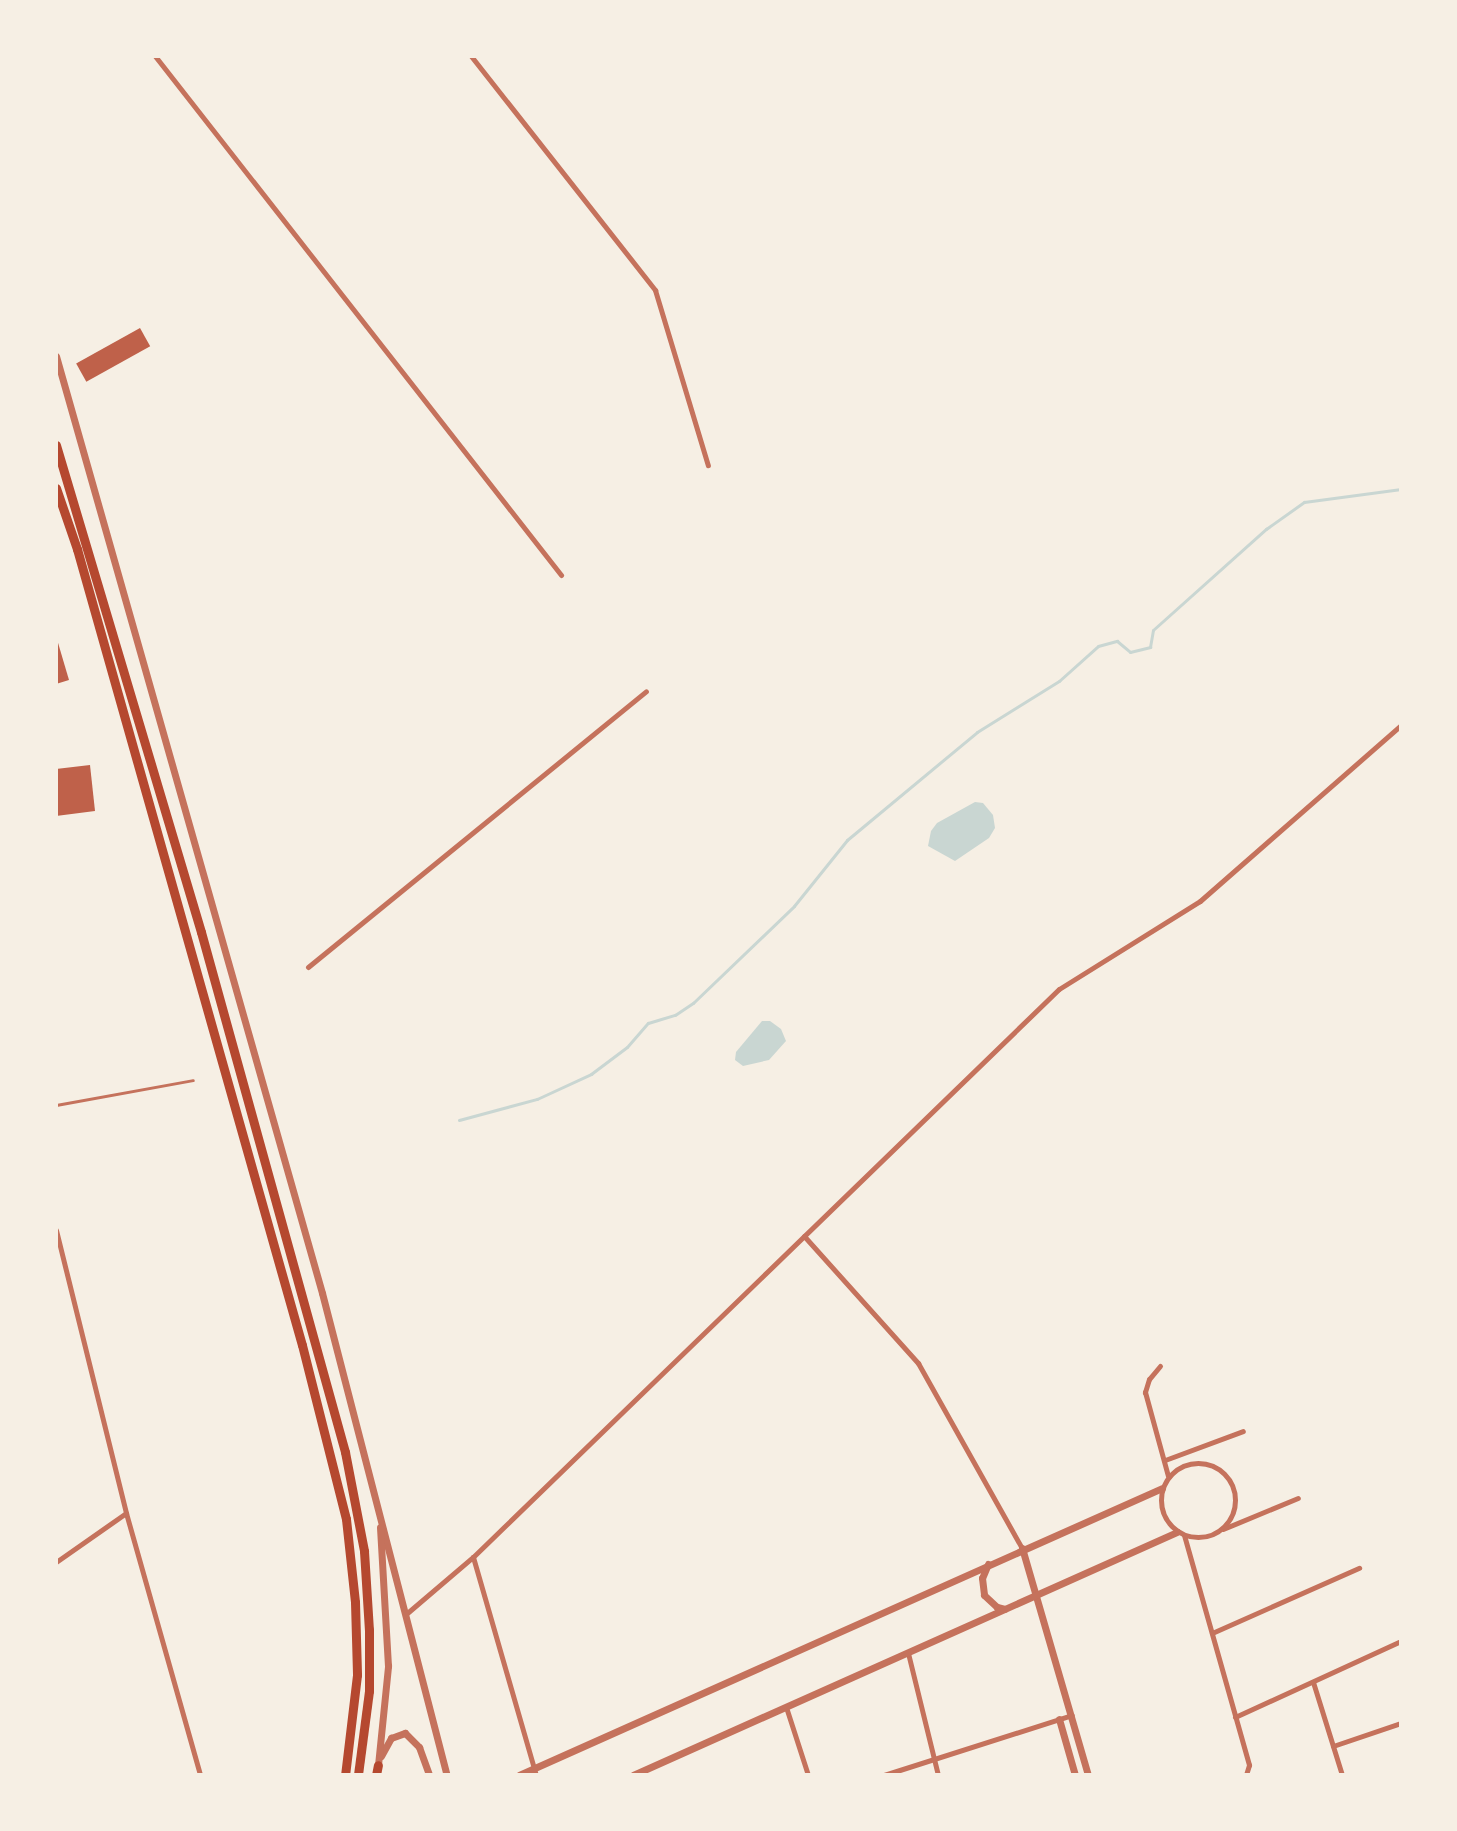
<!DOCTYPE html>
<style>
body{margin:0}
#map{position:relative;width:1457px;height:1831px;overflow:hidden;background:#f6efe4;font-family:Ubuntu,sans-serif}
div>[style]{position:absolute}
.water>*{inset:0;background:#c9d6d2}
.stream>*{height:3px;margin:-1.5px;padding:0 1.5px;transform-origin:1.5px;border-radius:1.5px;background:#c9d6d2}
.building>*{inset:0;background:#bf614a;transform-origin:0 0}
.service>*{height:3px;margin:-1.5px;padding:0 1.5px;transform-origin:1.5px;border-radius:1.5px;background:#c5725c}
.minor>*{height:5px;margin:-2.5px;padding:0 2.5px;transform-origin:2.5px;border-radius:2.5px;background:#c5725c}
.minor>.ring{margin:-2.5px;padding:0;box-sizing:content-box;background:none;border:5px solid #c5725c;border-radius:50%}
.tertiary>*{height:7px;margin:-3.5px;padding:0 3.5px;transform-origin:3.5px;border-radius:3.5px;background:#c5725c}
.trunk>*{height:9px;margin:-4.5px;padding:0 4.5px;transform-origin:4.5px;border-radius:4.5px;background:#b5482f}
span{translate:-50% -50%;white-space:nowrap;text-align:center;line-height:1.15;-webkit-text-stroke:6px #f6efe4;paint-order:stroke}
.frame{position:absolute;inset:0;border:58px solid #f6efe4;pointer-events:none}
</style>
<div id="map">
<div class="water">
<div style="clip-path:polygon(975px 802px,983px 803px,993px 815px,995px 828px,989px 838px,955px 861px,928px 846px,931px 831px,937px 823px)"></div>
<div style="clip-path:polygon(762px 1021px,770px 1021px,781px 1029px,786px 1041px,769px 1060px,743px 1066px,735px 1060px,736px 1052px)"></div>
</div>
<div class="stream">
<div style="left:459px;top:1120px;width:81px;rotate:-15.1deg"></div>
<div style="left:537px;top:1099px;width:60px;rotate:-24.8deg"></div>
<div style="left:591px;top:1074px;width:45px;rotate:-36.9deg"></div>
<div style="left:627px;top:1047px;width:32px;rotate:-49deg"></div>
<div style="left:648px;top:1023px;width:28px;rotate:-17deg"></div>
<div style="left:675px;top:1015px;width:22px;rotate:-34deg"></div>
<div style="left:693px;top:1003px;width:140px;rotate:-43.8deg"></div>
<div style="left:794px;top:906px;width:85px;rotate:-51.2deg"></div>
<div style="left:847px;top:840px;width:169px;rotate:-39.7deg"></div>
<div style="left:977px;top:732px;width:97px;rotate:-31.9deg"></div>
<div style="left:1059px;top:681px;width:52px;rotate:-41.9deg"></div>
<div style="left:1098px;top:646px;width:20px;rotate:-15deg"></div>
<div style="left:1117px;top:641px;width:17px;rotate:40deg"></div>
<div style="left:1130px;top:652px;width:21px;rotate:-14deg"></div>
<div style="left:1150px;top:647px;width:17px;rotate:-80deg"></div>
<div style="left:1153px;top:630px;width:152px;rotate:-41.8deg"></div>
<div style="left:1266px;top:529px;width:47px;rotate:-35.4deg"></div>
<div style="left:1304px;top:502px;width:98px;rotate:-7.6deg"></div>
</div>
<div class="building">
<div style="left:140px;top:328px;width:21px;height:73px;rotate:61deg"></div>
<div style="clip-path:polygon(56px 636px,69px 680px,56px 684px)"></div>
<div style="clip-path:polygon(90px 765px,95px 811px,56px 816px,56px 769px)"></div>
</div>
<div class="service">
<div style="left:56px;top:1105px;width:139px;rotate:-10.3deg"></div>
</div>
<div class="minor">
<div style="left:155px;top:56px;width:659px;rotate:51.96deg"></div>
<div style="left:471px;top:56px;width:298px;rotate:51.8deg"></div>
<div style="left:655px;top:290px;width:183px;rotate:73.2deg"></div>
<div style="left:308px;top:967px;width:436px;rotate:-39.2deg"></div>
<div style="left:56px;top:1230px;width:292px;rotate:76.1deg"></div>
<div style="left:126px;top:1513px;width:272px;rotate:74.2deg"></div>
<div style="left:804px;top:1236px;width:171px;rotate:48.1deg"></div>
<div style="left:918px;top:1363px;width:212px;rotate:60.7deg"></div>
<div style="left:1160px;top:1366px;width:17px;rotate:130deg"></div>
<div style="left:1149px;top:1379px;width:14px;rotate:107deg"></div>
<div style="left:1145px;top:1392px;width:87px;rotate:74.7deg"></div>
<div style="left:1165px;top:1460px;width:83px;rotate:-20.4deg"></div>
<div class="ring" style="left:1161px;top:1463px;width:69px;height:69px"></div>
<div style="left:1223px;top:1529px;width:81px;rotate:-22.5deg"></div>
<div style="left:1184px;top:1535px;width:239px;rotate:74.2deg"></div>
<div style="left:1249px;top:1765px;width:10px;rotate:107deg"></div>
<div style="left:473px;top:1557px;width:227px;rotate:73.9deg"></div>
<div style="left:56px;top:1562px;width:85px;rotate:-35deg"></div>
<div style="left:406px;top:1614px;width:88px;rotate:-40.4deg"></div>
<div style="left:473px;top:1557px;width:816px;rotate:-44.11deg"></div>
<div style="left:1059px;top:989px;width:166px;rotate:-32deg"></div>
<div style="left:1200px;top:901px;width:267px;rotate:-41.2deg"></div>
<div style="left:1212px;top:1633px;width:161px;rotate:-23.9deg"></div>
<div style="left:908px;top:1653px;width:126px;rotate:76.2deg"></div>
<div style="left:1313px;top:1682px;width:97px;rotate:72.7deg"></div>
<div style="left:786px;top:1707px;width:71px;rotate:72.1deg"></div>
<div style="left:1235px;top:1717px;width:183px;rotate:-24.6deg"></div>
<div style="left:1333px;top:1746px;width:72px;rotate:-18.7deg"></div>
<div style="left:884px;top:1775px;width:197px;rotate:-17.7deg"></div>
</div>
<div class="tertiary">
<div style="left:56px;top:356px;width:974px;rotate:74.15deg"></div>
<div style="left:322px;top:1293px;width:498px;rotate:75.5deg"></div>
<div style="left:1022px;top:1548px;width:236px;rotate:73.8deg"></div>
<div style="left:988px;top:1564px;width:15px;rotate:113deg"></div>
<div style="left:982px;top:1578px;width:17px;rotate:83deg"></div>
<div style="left:984px;top:1595px;width:18px;rotate:43deg"></div>
<div style="left:997px;top:1607px;width:8px;rotate:14deg"></div>
<div style="left:1059px;top:1719px;width:58px;rotate:74.1deg"></div>
<div style="left:381px;top:1756px;width:21px;rotate:-61deg"></div>
<div style="left:391px;top:1738px;width:15px;rotate:-20deg"></div>
<div style="left:405px;top:1733px;width:20px;rotate:45deg"></div>
<div style="left:419px;top:1747px;width:30px;rotate:70deg"></div>
<div style="left:378px;top:1765px;width:100px;rotate:-84.2deg"></div>
<div style="left:388px;top:1666px;width:139px;rotate:-93.3deg"></div>
<div style="left:519px;top:1775px;width:704px;rotate:-24.05deg"></div>
<div style="left:633px;top:1775px;width:596px;rotate:-24.07deg"></div>
</div>
<div class="trunk">
<div style="left:56px;top:445px;width:508px;rotate:73.42deg"></div>
<div style="left:201px;top:932px;width:540px;rotate:74.52deg"></div>
<div style="left:345px;top:1452px;width:101px;rotate:79.1deg"></div>
<div style="left:364px;top:1551px;width:79px;rotate:86.4deg"></div>
<div style="left:369px;top:1630px;width:61px;rotate:90deg"></div>
<div style="left:369px;top:1691px;width:85px;rotate:97.5deg"></div>
<div style="left:56px;top:488px;width:65px;rotate:71deg"></div>
<div style="left:77px;top:549px;width:827px;rotate:74.22deg"></div>
<div style="left:302px;top:1345px;width:179px;rotate:75.8deg"></div>
<div style="left:346px;top:1519px;width:83px;rotate:83.8deg"></div>
<div style="left:355px;top:1602px;width:73px;rotate:88.4deg"></div>
<div style="left:357px;top:1675px;width:101px;rotate:96.8deg"></div>
<div style="left:376px;top:1775px;width:10px;rotate:-79deg"></div>
</div>
<div class="frame"></div>
</div>
